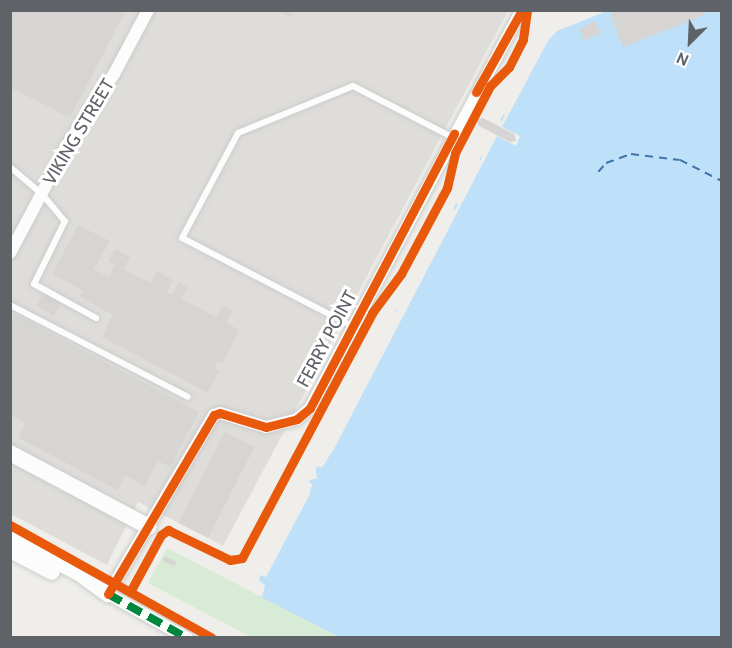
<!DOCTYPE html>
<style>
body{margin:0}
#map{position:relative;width:732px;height:648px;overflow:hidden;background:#efeeea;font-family:Cabin,sans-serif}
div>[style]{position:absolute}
.industrial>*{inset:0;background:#dfddda}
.green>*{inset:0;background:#d8ebd6}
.water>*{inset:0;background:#bfe0f9}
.pier>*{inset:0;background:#efeeea}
.ferry>*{height:1.5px;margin-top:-0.75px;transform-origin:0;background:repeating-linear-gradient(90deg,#4174aa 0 8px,transparent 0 14px)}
.building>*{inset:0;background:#d6d5d3;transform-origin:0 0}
.roads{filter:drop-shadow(0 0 2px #cbcccc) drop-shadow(0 0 2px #cbcccc)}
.lane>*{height:6px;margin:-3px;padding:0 3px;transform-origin:3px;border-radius:3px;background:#fdfcfc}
.street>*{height:12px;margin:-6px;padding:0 6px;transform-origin:6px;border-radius:6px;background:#fdfcfc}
.secondary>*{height:16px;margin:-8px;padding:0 8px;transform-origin:8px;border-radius:8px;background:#fdfcfc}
.quiet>*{height:8px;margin-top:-4px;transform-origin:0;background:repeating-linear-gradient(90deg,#00873e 0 15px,transparent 0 23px)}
.cycleway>*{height:9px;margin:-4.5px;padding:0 4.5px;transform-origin:4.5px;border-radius:4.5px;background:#e8590c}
span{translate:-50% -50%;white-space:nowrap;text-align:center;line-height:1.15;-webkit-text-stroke:6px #fff;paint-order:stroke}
.street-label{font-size:18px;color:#5f6368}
.frame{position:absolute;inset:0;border:12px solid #5f6368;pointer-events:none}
.north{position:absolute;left:660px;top:12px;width:60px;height:60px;-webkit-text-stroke:4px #fff;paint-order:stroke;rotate:204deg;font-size:16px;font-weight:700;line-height:24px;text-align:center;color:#5f6368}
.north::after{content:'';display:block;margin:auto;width:21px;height:27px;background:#5f6368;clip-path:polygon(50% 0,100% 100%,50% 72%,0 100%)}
</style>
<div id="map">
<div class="industrial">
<div style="clip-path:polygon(10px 11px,508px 11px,223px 546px,138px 502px,107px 565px,11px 514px)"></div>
</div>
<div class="green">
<div style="clip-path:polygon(167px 548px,262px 597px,260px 575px,266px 577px,315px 625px,339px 637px,251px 637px,148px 583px)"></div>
</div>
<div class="water">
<div style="clip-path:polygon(592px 11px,721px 11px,721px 637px,339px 637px,257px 595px,260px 575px,398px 313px,394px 310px,402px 305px,549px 28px)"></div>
</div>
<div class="pier">
<div style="clip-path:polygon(584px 10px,607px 11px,557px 31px,548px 41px,502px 127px,520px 136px,516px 146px,497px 136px,336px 445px,322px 468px,315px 465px,317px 478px,307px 481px,312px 484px,310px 494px,266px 577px,260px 575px,258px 580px,265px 585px,262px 597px,254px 593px,257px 574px,304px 480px,395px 318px,398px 312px,394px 310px,402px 305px,451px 207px,455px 210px,458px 204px,453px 203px,476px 160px,481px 160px,483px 146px,497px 119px,502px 121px,505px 115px,500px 113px,547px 27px)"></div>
</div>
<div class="ferry">
<div style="left:598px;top:172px;width:12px;rotate:-48deg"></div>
<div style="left:606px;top:163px;width:27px;rotate:-20deg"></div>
<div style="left:631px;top:154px;width:49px;rotate:7deg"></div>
<div style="left:680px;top:160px;width:47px;rotate:26.6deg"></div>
</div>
<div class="building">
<div style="clip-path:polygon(10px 10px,126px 10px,70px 118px,10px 87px)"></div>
<div style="clip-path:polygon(278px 10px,294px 10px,290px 17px)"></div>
<div style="clip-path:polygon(616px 10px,704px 10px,705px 15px,623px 47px,610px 15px)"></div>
<div style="left:595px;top:21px;width:13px;height:18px;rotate:63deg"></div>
<div style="clip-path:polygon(483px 118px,514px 134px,516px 141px,510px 142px,479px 126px,475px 119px)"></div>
<div style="clip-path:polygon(78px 225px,110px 241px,94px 269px,109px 277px,115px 265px,109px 262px,115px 249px,130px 257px,123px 269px,151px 283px,157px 271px,173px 280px,167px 292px,172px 295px,179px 282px,188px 287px,181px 299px,216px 317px,222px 306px,233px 311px,226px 323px,240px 330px,222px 364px,218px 362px,214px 368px,219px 371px,208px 393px,102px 337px,113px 315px,80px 297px,83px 291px,52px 274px)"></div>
<div style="left:44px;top:293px;width:20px;height:15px;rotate:30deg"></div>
<div style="clip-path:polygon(14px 314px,199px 412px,170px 467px,158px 461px,145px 486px,125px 475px,117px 490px,19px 438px,26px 423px,10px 415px,10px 321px)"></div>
<div style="left:225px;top:432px;width:33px;height:102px;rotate:27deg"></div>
<div style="left:164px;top:556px;width:14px;height:5px;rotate:25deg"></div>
</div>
<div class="roads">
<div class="lane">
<div style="left:10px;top:167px;width:42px;rotate:40.2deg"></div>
<div style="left:42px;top:194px;width:35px;rotate:50deg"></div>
<div style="left:65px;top:221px;width:70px;rotate:116.2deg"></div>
<div style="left:34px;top:284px;width:71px;rotate:28.7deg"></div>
<div style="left:10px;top:305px;width:200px;rotate:27.3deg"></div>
<div style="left:352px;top:326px;width:191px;rotate:-152.6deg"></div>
<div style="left:182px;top:238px;width:119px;rotate:-61.9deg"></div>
<div style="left:238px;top:133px;width:124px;rotate:-22.2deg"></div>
<div style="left:353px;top:86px;width:111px;rotate:27.3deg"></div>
</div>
<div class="street">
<div style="left:10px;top:253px;width:123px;rotate:-62deg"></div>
<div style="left:68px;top:144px;width:84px;rotate:-56.7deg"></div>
<div style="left:114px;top:74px;width:72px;rotate:-62deg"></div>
<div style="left:187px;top:638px;width:90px;rotate:-150.9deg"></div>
<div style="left:108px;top:594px;width:208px;rotate:-59.4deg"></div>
<div style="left:214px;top:415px;width:6px;rotate:-18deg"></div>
<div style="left:220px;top:413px;width:48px;rotate:16.9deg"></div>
<div style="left:266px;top:427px;width:32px;rotate:-14deg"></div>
<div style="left:297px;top:419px;width:17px;rotate:-40deg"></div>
<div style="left:310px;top:408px;width:451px;rotate:-62deg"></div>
</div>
<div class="secondary">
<div style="left:10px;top:453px;width:157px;rotate:28deg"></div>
<div style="left:10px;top:537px;width:78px;rotate:27.6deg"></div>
<div style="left:79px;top:573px;width:36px;rotate:36deg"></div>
<div style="left:10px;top:550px;width:47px;rotate:27.6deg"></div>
</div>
</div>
<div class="quiet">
<div style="left:108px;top:594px;width:90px;rotate:29.1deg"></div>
</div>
<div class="cycleway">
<div style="left:476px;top:92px;width:94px;rotate:-60.7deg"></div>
<div style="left:10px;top:525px;width:231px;rotate:29.2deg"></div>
<div style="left:130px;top:592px;width:65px;rotate:-61.5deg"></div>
<div style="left:161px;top:535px;width:9px;rotate:-36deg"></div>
<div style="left:168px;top:530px;width:69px;rotate:25.8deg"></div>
<div style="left:230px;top:560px;width:12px;rotate:-9deg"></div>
<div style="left:242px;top:558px;width:277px;rotate:-62deg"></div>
<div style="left:372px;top:313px;width:49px;rotate:-53.4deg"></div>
<div style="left:401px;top:274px;width:98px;rotate:-61.9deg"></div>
<div style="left:447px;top:188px;width:36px;rotate:-77deg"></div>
<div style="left:455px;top:153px;width:76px;rotate:-62.4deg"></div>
<div style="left:490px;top:86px;width:27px;rotate:-45deg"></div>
<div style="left:509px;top:67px;width:31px;rotate:-63deg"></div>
<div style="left:523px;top:39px;width:29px;rotate:-82deg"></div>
<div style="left:108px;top:594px;width:208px;rotate:-59.4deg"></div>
<div style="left:214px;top:415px;width:6px;rotate:-18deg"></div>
<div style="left:220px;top:413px;width:48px;rotate:16.9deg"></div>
<div style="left:266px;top:427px;width:32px;rotate:-14deg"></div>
<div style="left:297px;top:419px;width:17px;rotate:-40deg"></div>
<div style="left:310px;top:408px;width:310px;rotate:-62.3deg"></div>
</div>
<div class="street-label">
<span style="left:79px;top:132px;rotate:-59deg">VIKING STREET</span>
<span style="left:327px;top:339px;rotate:-62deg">FERRY POINT</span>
</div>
<div class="frame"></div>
<div class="north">N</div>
</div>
